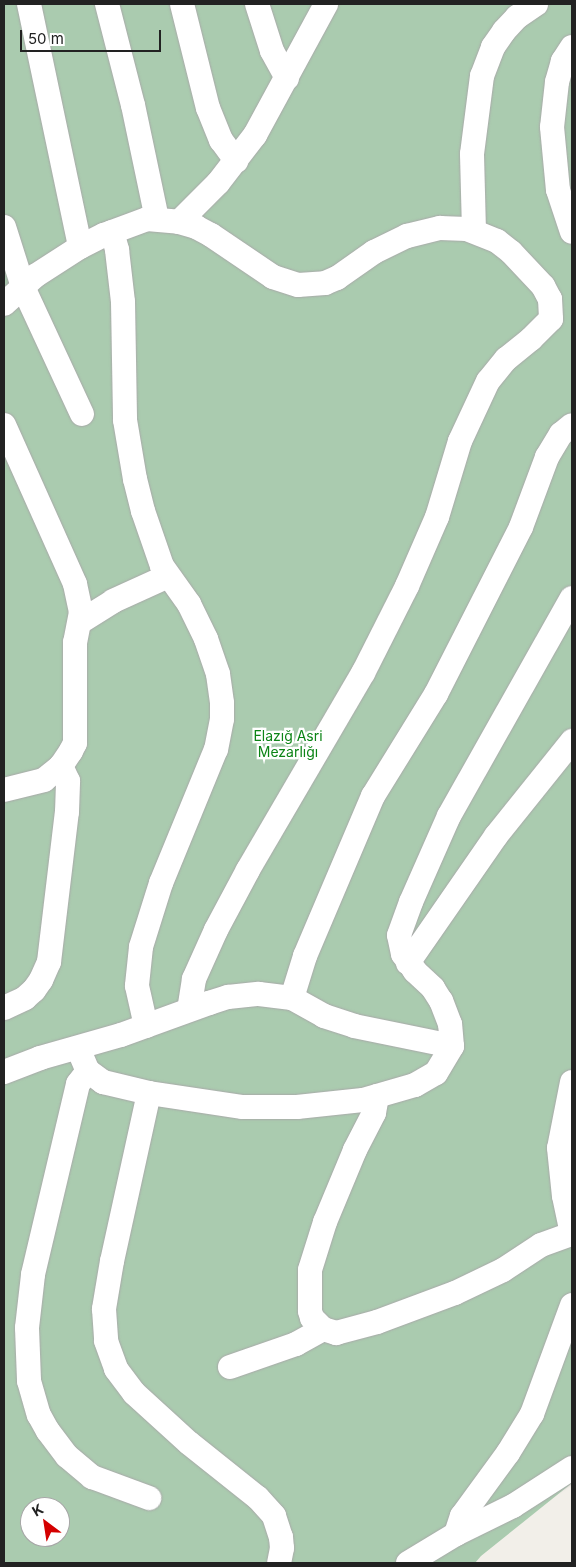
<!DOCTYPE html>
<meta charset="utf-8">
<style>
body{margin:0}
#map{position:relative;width:576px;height:1567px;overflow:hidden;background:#f2efe9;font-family:Inter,sans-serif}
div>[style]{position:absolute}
.cemetery>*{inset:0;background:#aacbaf}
.roads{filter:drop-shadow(0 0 1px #a9a9a9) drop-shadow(0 0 1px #a9a9a9)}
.minor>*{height:24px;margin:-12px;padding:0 12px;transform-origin:12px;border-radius:12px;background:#fff}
span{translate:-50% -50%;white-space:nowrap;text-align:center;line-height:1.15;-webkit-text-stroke:4.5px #fff;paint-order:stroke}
.park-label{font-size:14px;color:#0c8416}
.frame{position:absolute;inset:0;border:5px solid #222;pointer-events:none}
.north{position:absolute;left:20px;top:1497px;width:50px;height:50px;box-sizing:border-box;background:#fff;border:1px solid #a7a7a7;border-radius:50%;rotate:329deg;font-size:14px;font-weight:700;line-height:20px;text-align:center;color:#222}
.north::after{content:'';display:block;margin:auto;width:18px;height:22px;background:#d40000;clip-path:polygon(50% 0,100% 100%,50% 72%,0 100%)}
.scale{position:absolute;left:20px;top:30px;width:141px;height:22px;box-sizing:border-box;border:2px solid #222;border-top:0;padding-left:6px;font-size:15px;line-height:18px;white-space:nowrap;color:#222;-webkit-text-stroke:4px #fff;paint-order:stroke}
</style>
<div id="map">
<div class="cemetery">
<div style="clip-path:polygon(evenodd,4px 4px,572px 4px,572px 1483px,481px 1556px,475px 1563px,4px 1563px,4px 4px,30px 1507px,60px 1507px,60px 1537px,30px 1537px,30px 1507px)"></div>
</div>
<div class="roads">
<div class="minor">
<div style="left:29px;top:4px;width:248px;rotate:78.1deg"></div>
<div style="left:107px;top:4px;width:104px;rotate:75.6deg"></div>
<div style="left:133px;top:105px;width:116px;rotate:78.1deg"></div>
<div style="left:182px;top:4px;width:107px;rotate:76deg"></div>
<div style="left:208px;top:108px;width:35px;rotate:68deg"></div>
<div style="left:221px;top:140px;width:26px;rotate:54deg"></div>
<div style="left:257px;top:4px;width:49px;rotate:72.3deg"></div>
<div style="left:272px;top:51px;width:31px;rotate:61deg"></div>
<div style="left:572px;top:47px;width:17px;rotate:123deg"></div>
<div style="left:563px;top:61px;width:22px;rotate:106deg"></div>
<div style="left:557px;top:82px;width:45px;rotate:96.3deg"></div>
<div style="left:552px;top:127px;width:63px;rotate:84.6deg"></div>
<div style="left:558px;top:190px;width:44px;rotate:71.6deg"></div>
<div style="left:179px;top:222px;width:55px;rotate:-45deg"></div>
<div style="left:218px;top:183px;width:61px;rotate:-52.4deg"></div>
<div style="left:255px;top:135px;width:149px;rotate:-61.5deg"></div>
<div style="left:4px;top:227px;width:63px;rotate:72.4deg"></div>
<div style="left:23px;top:287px;width:140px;rotate:65.1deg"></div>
<div style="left:474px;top:231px;width:77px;rotate:-91.5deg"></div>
<div style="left:472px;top:154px;width:79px;rotate:-82.7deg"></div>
<div style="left:482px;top:76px;width:31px;rotate:-69deg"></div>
<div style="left:493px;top:47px;width:19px;rotate:-55deg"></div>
<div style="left:504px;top:31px;width:19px;rotate:-47deg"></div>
<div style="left:517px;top:17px;width:23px;rotate:-34deg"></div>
<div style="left:112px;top:232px;width:19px;rotate:74deg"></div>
<div style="left:117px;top:250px;width:52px;rotate:83.4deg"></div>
<div style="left:123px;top:302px;width:118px;rotate:89deg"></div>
<div style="left:125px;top:420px;width:60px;rotate:80.4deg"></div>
<div style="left:135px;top:479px;width:33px;rotate:76deg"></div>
<div style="left:143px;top:511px;width:58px;rotate:70.9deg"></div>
<div style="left:162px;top:566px;width:47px;rotate:54.6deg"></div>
<div style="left:189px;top:604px;width:39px;rotate:64deg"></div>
<div style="left:206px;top:639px;width:37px;rotate:71deg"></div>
<div style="left:218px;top:674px;width:29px;rotate:82deg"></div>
<div style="left:222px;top:703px;width:16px;rotate:90deg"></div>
<div style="left:222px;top:719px;width:31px;rotate:101deg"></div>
<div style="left:216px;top:749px;width:145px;rotate:112.3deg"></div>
<div style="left:161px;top:883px;width:67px;rotate:107.4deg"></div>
<div style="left:141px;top:947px;width:39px;rotate:96deg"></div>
<div style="left:137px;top:986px;width:41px;rotate:77.3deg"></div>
<div style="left:4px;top:304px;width:42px;rotate:-42.1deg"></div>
<div style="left:35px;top:276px;width:54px;rotate:-32.8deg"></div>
<div style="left:80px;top:247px;width:27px;rotate:-27deg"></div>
<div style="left:104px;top:235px;width:46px;rotate:-20.4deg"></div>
<div style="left:147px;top:219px;width:32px;rotate:5deg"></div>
<div style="left:179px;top:222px;width:18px;rotate:16deg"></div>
<div style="left:196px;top:227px;width:17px;rotate:28deg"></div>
<div style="left:211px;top:235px;width:75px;rotate:34.1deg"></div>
<div style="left:273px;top:277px;width:26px;rotate:18deg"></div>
<div style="left:298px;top:285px;width:27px;rotate:-4deg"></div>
<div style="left:325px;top:283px;width:13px;rotate:-23deg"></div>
<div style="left:337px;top:278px;width:45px;rotate:-35.1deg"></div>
<div style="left:374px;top:252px;width:37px;rotate:-26deg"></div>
<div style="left:407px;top:236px;width:34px;rotate:-14deg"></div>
<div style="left:440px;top:228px;width:27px;rotate:2deg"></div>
<div style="left:467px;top:229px;width:32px;rotate:22deg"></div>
<div style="left:497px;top:241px;width:18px;rotate:38deg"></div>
<div style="left:511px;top:252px;width:47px;rotate:46.7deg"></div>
<div style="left:543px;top:286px;width:15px;rotate:62deg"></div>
<div style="left:550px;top:299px;width:20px;rotate:87deg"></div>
<div style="left:551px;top:319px;width:28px;rotate:135deg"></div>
<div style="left:531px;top:339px;width:32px;rotate:141deg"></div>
<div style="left:506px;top:359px;width:28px;rotate:129deg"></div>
<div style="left:488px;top:381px;width:66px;rotate:115deg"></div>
<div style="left:460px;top:441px;width:79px;rotate:106.8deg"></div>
<div style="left:437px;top:517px;width:75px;rotate:113.5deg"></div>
<div style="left:407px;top:586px;width:97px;rotate:116.8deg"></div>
<div style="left:363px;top:673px;width:228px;rotate:120.3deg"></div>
<div style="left:248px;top:870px;width:68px;rotate:118.1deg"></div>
<div style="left:216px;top:930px;width:54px;rotate:114.2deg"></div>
<div style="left:194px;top:979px;width:31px;rotate:99deg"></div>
<div style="left:4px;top:425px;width:174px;rotate:65.9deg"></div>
<div style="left:75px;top:584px;width:29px;rotate:78deg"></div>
<div style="left:81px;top:612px;width:31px;rotate:101deg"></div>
<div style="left:75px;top:642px;width:101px;rotate:90deg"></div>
<div style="left:75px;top:743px;width:9px;rotate:117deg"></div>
<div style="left:71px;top:751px;width:18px;rotate:124deg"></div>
<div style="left:61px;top:766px;width:22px;rotate:141deg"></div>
<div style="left:44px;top:780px;width:41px;rotate:166deg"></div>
<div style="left:80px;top:622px;width:39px;rotate:-32deg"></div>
<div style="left:113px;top:601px;width:60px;rotate:-24.4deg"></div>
<div style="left:408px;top:963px;width:155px;rotate:-55.3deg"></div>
<div style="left:496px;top:836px;width:122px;rotate:-51.3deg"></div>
<div style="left:292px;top:998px;width:44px;rotate:-72.8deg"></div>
<div style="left:305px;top:956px;width:174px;rotate:-67deg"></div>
<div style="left:373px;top:796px;width:120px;rotate:-58.3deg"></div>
<div style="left:436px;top:694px;width:187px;rotate:-63deg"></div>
<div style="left:521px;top:527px;width:75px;rotate:-69.6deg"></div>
<div style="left:547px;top:457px;width:27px;rotate:-59deg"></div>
<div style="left:561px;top:434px;width:14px;rotate:-39deg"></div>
<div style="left:4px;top:1008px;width:23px;rotate:-25deg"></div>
<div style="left:25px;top:998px;width:12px;rotate:-42deg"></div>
<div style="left:34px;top:990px;width:12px;rotate:-55deg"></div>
<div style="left:41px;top:980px;width:20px;rotate:-66deg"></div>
<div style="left:49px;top:962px;width:151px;rotate:-83.2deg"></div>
<div style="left:67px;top:812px;width:31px;rotate:-88deg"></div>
<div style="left:68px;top:781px;width:17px;rotate:-115deg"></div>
<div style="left:78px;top:1048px;width:25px;rotate:67deg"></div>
<div style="left:88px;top:1071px;width:19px;rotate:36deg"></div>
<div style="left:103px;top:1082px;width:47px;rotate:13.4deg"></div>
<div style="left:149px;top:1093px;width:95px;rotate:8.5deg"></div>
<div style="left:243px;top:1107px;width:54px"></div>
<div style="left:297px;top:1107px;width:66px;rotate:-6.1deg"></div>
<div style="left:363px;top:1100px;width:54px;rotate:-16.1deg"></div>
<div style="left:415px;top:1085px;width:24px;rotate:-30deg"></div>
<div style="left:436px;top:1073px;width:31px;rotate:-59deg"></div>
<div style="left:452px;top:1046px;width:22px;rotate:-95deg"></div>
<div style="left:450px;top:1024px;width:25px;rotate:-111deg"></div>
<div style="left:441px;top:1001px;width:15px;rotate:-122deg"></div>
<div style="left:433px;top:988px;width:25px;rotate:-137deg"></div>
<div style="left:415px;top:971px;width:21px;rotate:-125deg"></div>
<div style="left:403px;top:954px;width:19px;rotate:-102deg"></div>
<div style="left:399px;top:935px;width:35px;rotate:-70deg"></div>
<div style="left:411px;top:902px;width:94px;rotate:-66.2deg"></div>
<div style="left:449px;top:816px;width:250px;rotate:-60.6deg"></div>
<div style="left:88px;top:1071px;width:16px;rotate:128deg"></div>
<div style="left:78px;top:1084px;width:196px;rotate:103.3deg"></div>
<div style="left:33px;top:1275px;width:53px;rotate:96.5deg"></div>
<div style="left:27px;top:1328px;width:53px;rotate:87.8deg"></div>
<div style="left:29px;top:1381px;width:35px;rotate:74deg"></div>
<div style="left:39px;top:1415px;width:18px;rotate:61deg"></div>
<div style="left:48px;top:1431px;width:31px;rotate:53deg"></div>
<div style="left:67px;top:1456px;width:33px;rotate:40deg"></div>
<div style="left:92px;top:1477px;width:61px;rotate:20.2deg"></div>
<div style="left:4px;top:1072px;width:39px;rotate:-21deg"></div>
<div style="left:40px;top:1058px;width:84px;rotate:-15.9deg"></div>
<div style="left:121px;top:1035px;width:94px;rotate:-20deg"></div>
<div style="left:209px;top:1003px;width:20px;rotate:-18deg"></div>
<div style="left:228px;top:997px;width:31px;rotate:-6deg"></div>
<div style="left:259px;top:994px;width:33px;rotate:7deg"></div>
<div style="left:292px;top:998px;width:37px;rotate:29deg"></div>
<div style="left:324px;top:1016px;width:32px;rotate:18deg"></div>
<div style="left:354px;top:1026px;width:100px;rotate:11.5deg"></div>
<div style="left:572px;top:1082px;width:67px;rotate:101.1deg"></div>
<div style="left:559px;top:1148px;width:48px;rotate:84.1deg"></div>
<div style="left:564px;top:1196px;width:39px;rotate:78deg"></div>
<div style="left:149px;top:1093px;width:172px;rotate:102.4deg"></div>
<div style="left:112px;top:1261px;width:49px;rotate:99.5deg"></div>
<div style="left:104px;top:1309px;width:32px;rotate:86deg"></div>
<div style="left:106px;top:1341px;width:30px;rotate:70deg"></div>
<div style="left:116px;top:1369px;width:30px;rotate:53deg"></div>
<div style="left:134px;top:1393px;width:74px;rotate:42.3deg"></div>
<div style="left:189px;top:1443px;width:88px;rotate:38.6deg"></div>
<div style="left:258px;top:1498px;width:24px;rotate:48deg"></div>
<div style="left:274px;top:1516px;width:22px;rotate:72deg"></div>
<div style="left:281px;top:1537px;width:11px;rotate:85deg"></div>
<div style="left:282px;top:1548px;width:15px;rotate:101deg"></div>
<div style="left:377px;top:1096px;width:17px;rotate:100deg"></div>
<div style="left:374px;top:1113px;width:42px;rotate:117.2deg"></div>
<div style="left:355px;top:1150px;width:78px;rotate:112.6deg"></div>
<div style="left:325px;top:1222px;width:50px;rotate:107.4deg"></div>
<div style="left:310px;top:1270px;width:41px;rotate:90deg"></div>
<div style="left:310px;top:1311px;width:7px;rotate:74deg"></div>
<div style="left:312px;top:1318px;width:16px;rotate:45deg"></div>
<div style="left:323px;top:1329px;width:14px;rotate:17deg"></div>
<div style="left:336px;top:1333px;width:42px;rotate:-15deg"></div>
<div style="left:377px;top:1322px;width:83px;rotate:-20.4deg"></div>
<div style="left:455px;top:1293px;width:53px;rotate:-25.6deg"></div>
<div style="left:503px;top:1270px;width:45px;rotate:-33.3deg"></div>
<div style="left:541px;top:1245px;width:33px;rotate:-20deg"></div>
<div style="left:230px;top:1367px;width:70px;rotate:-19.2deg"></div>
<div style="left:296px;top:1344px;width:31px;rotate:-29deg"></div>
<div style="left:456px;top:1534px;width:19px;rotate:-72deg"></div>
<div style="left:462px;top:1516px;width:78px;rotate:-53.9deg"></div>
<div style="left:508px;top:1453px;width:46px;rotate:-58.4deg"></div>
<div style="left:532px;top:1414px;width:116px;rotate:-69.8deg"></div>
<div style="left:408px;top:1563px;width:56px;rotate:-31.1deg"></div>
<div style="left:456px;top:1534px;width:64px;rotate:-26.2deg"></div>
<div style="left:513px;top:1506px;width:70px;rotate:-32.8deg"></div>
</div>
</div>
<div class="park-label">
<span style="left:288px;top:744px">Elazığ Asri<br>Mezarlığı</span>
</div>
<div class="frame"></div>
<div class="north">K</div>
<div class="scale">50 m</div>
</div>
